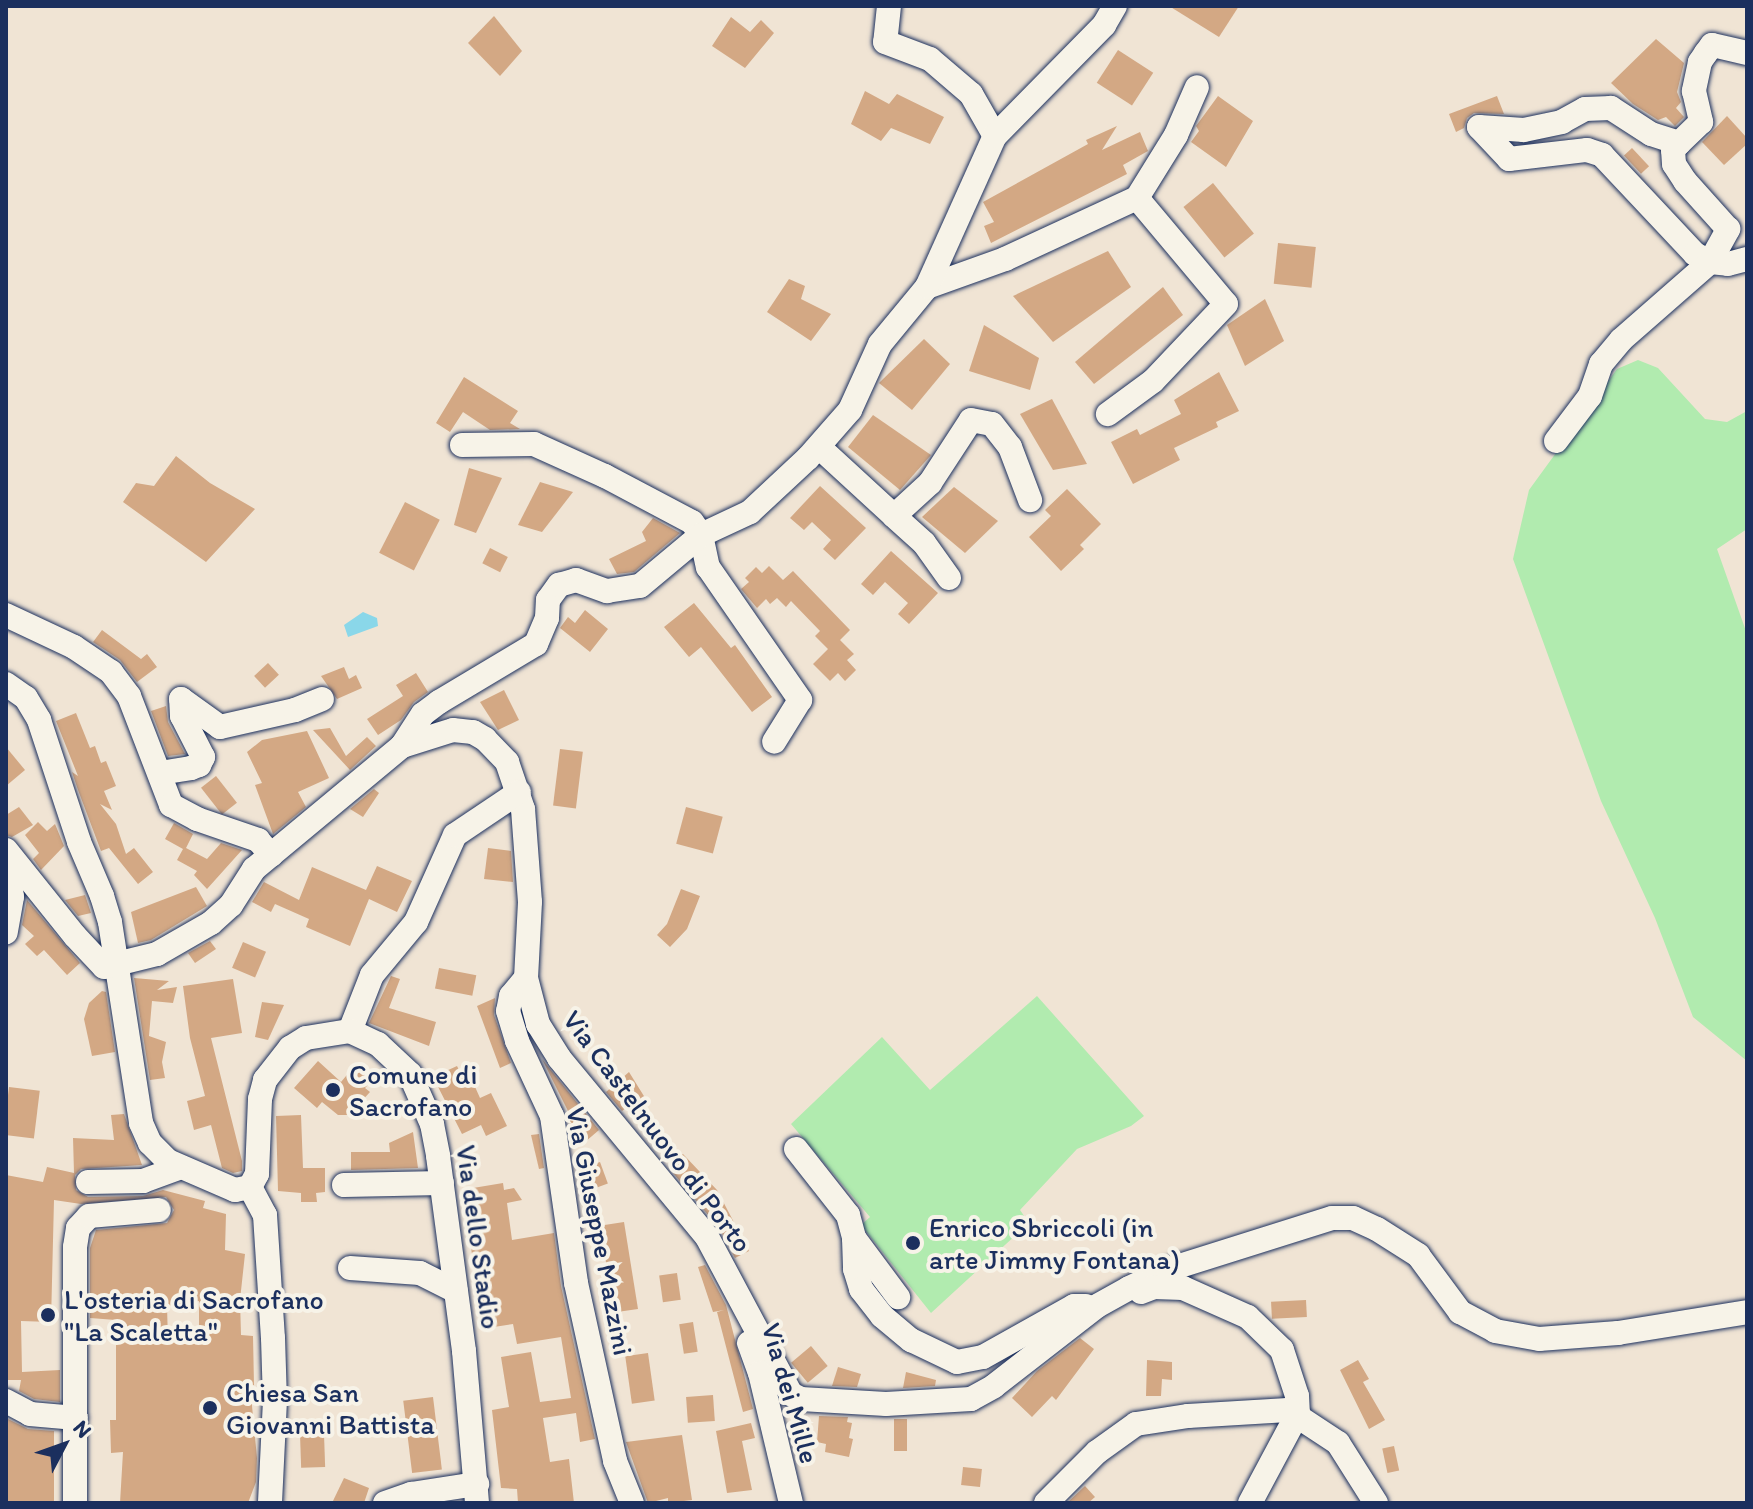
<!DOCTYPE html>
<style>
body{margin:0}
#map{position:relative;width:1753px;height:1509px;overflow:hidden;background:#f0e4d4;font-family:Itim,sans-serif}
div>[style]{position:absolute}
.green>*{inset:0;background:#b1ebaf}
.water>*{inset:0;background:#8ad7e9}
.building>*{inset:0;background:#d3a884;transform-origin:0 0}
.roads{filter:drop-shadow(0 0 2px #1b2f5e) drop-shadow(0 0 2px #1b2f5e)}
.minor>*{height:24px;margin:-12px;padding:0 12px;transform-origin:12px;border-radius:12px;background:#f7f3e8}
.dots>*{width:22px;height:22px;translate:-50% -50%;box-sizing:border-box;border:4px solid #f7f3e8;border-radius:50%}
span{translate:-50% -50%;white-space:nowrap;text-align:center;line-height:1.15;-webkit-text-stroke:8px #f7f3e8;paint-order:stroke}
.poi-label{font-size:28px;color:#1b2f5e}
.left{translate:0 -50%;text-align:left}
.street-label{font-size:28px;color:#1b2f5e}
.frame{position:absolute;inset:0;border:8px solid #1b2f5e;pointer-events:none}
.north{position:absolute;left:24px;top:1405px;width:80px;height:80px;-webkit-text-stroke:6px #f7f3e8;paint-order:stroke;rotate:49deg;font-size:22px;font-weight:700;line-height:32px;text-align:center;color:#1b2f5e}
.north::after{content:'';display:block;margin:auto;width:28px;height:36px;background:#1b2f5e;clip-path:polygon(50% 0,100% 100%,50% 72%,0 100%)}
</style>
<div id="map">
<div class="green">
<div style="clip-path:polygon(1638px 360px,1658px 368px,1705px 419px,1727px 422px,1747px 411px,1747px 529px,1717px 549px,1747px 634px,1747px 1061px,1693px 1017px,1655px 918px,1601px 801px,1513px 559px,1529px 490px,1617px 369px)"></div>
<div style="clip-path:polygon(1037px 996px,1144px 1116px,1131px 1126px,1077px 1149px,1020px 1210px,1029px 1223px,931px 1313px,861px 1225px,870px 1217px,791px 1124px,882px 1037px,930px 1090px)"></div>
</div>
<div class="water">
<div style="clip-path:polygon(363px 612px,377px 618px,378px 626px,348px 637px,344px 625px)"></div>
</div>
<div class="building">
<div style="clip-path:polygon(1169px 6px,1239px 6px,1219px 37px)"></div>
<div style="clip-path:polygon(494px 16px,522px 51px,500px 76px,468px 43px)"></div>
<div style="clip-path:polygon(731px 17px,750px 32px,761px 20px,774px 33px,745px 68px,712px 46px)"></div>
<div style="clip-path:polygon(1656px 39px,1684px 63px,1677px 92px,1681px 102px,1676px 108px,1684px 117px,1675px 126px,1666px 117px,1658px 120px,1633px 104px,1611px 83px)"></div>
<div style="left:1118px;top:50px;width:42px;height:39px;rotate:33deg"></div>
<div style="clip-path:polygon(865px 91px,889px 104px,897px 94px,944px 117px,930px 144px,891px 128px,881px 141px,851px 124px)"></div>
<div style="clip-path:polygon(1218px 96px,1253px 121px,1226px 167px,1191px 142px,1199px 131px,1196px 126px)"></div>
<div style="clip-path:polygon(1497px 96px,1504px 114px,1474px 113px,1467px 118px,1464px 128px,1456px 132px,1449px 114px)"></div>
<div style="clip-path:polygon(1727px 116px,1747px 138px,1747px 144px,1724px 165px,1702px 142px)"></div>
<div style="clip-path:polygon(1117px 126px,1102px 150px,1140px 132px,1148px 151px,1123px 165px,1127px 174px,991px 243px,984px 226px,994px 222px,983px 202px,1088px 144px,1086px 140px)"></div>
<div style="left:1632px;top:148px;width:25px;height:11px;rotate:47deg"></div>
<div style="left:1213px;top:183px;width:65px;height:38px;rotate:51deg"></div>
<div style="left:1278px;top:243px;width:38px;height:41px;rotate:6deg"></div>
<div style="clip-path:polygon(1108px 251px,1131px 287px,1053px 342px,1013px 296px)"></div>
<div style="clip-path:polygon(789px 279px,805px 286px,801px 299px,831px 314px,811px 341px,767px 312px)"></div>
<div style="clip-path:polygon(1163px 287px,1183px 315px,1094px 384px,1075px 362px)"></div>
<div style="clip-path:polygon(1265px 299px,1284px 341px,1245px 366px,1227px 325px)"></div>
<div style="clip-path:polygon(984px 325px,1039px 358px,1030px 390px,969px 371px)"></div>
<div style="clip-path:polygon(924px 339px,950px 364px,912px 410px,879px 383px)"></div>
<div style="clip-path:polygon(1219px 372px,1239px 411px,1216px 422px,1218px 427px,1174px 448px,1180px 460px,1133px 484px,1111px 442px,1137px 429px,1140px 435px,1181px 414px,1174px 400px)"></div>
<div style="clip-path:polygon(464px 377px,518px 411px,510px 423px,520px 429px,490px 430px,463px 412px,450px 432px,436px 423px)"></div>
<div style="clip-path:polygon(1052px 399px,1087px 464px,1053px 470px,1020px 414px)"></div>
<div style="clip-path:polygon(873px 415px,931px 455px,900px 490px,848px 447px)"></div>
<div style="clip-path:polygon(176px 456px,210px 483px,255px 509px,206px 562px,123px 502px,136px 483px,154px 486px)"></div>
<div style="clip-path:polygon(469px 468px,502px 478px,476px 533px,454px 525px)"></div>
<div style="clip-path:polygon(540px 482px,573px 492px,542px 532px,518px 525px)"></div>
<div style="clip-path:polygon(820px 486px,866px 528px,835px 560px,823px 549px,831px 540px,812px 522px,804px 530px,790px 518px)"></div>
<div style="clip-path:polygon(954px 487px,998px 521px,965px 553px,922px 517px)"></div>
<div style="clip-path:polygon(1067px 489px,1101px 524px,1080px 545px,1084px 549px,1061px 571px,1029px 537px,1051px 516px,1045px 510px)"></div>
<div style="left:405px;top:502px;width:39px;height:57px;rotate:27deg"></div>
<div style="clip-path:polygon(653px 518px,680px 533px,634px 572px,617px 574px,609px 559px,646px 541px,642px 532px)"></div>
<div style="left:490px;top:548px;width:20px;height:17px;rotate:27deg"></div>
<div style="clip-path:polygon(891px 551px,938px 593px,909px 624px,898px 614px,908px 603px,885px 582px,873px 595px,861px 584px)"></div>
<div style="clip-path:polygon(769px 566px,783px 580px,793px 571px,850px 630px,840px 640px,854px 654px,847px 660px,856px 670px,845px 681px,838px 673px,830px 681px,813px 664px,828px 649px,815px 636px,820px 631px,791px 601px,786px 607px,777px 598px,770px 604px,766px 599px,757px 608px,741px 589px,749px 582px,745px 578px,756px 567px,762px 573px)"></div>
<div style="clip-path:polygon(694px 603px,731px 648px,735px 645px,772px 697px,752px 712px,701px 647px,689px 657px,664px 627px)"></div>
<div style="clip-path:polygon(585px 610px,608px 629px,590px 652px,560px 628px,568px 617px,575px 623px)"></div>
<div style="clip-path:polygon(102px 630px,141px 659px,147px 654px,157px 667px,137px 682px,120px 660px,93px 642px)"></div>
<div style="left:268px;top:663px;width:16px;height:19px;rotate:47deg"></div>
<div style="clip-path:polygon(344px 667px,349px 679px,356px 675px,362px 688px,337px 699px,321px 676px)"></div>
<div style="clip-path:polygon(416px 673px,428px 692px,414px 702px,401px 720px,378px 735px,367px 719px,403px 696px,396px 685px)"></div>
<div style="clip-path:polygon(504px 690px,519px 720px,498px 730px,480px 702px)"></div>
<div style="clip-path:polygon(166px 706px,168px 722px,185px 754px,168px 756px,151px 711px)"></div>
<div style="clip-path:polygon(76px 713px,90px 748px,95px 746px,101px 763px,106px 761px,116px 786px,104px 791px,112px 810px,100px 804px,116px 824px,126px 854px,134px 848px,153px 872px,138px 884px,109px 848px,101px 851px,78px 790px,72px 772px,78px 776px,56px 721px)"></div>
<div style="clip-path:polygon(330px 728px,346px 756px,367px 737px,376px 746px,350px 770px,313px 730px)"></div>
<div style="clip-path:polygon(307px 731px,329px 778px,298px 792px,306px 807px,273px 834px,255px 785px,262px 783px,247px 752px,262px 740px)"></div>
<div style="clip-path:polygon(6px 747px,25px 770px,6px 786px)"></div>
<div style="left:560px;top:749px;width:23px;height:57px;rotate:7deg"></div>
<div style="left:216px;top:776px;width:34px;height:19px;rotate:52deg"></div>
<div style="clip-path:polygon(374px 789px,379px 793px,363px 817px,350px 809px)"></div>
<div style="clip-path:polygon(19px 807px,33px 825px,12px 837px,6px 835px,6px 815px)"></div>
<div style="left:686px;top:807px;width:38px;height:38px;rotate:15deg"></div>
<div style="clip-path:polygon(38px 822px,47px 831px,55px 824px,64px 846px,41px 870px,33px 859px,39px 853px,25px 835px)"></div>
<div style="clip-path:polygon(174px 823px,193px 834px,186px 848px,207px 859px,221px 843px,242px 850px,207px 889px,194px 875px,197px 871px,177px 860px,183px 849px,165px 839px)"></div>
<div style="clip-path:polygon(488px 848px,511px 851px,513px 882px,484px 879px)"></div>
<div style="clip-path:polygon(377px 866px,412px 881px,397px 912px,369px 899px,350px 946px,306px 927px,309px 919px,275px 904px,271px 912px,252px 902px,264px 882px,299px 900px,312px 867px,366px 890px)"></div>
<div style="clip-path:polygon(196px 887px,207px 906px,151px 940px,138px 943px,131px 912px)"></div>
<div style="clip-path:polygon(681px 889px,700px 896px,687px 929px,670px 947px,657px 935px,667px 924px)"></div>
<div style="clip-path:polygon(85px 895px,91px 913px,78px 916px,65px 900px)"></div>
<div style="clip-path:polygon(27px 900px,80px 963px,67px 975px,44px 950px,37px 956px,25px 944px,34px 936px,22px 925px)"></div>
<div style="clip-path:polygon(210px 941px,216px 949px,195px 963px,188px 953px)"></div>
<div style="left:243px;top:942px;width:25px;height:28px;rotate:23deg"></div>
<div style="left:439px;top:968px;width:38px;height:21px;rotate:11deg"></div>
<div style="clip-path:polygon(391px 976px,400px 979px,389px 1008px,436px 1022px,429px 1046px,369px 1023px)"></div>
<div style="clip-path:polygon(134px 978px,169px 981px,157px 990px,177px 987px,173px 1003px,152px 1001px,149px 1036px,166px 1042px,162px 1062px,165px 1078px,150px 1080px)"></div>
<div style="clip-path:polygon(233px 979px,242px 1033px,211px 1038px,242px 1161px,242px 1171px,233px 1173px,222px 1168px,211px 1125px,194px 1130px,187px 1101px,205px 1096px,190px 1038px,183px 986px)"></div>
<div style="clip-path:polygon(102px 991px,106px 992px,115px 1052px,92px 1056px,84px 1019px,89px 1003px)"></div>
<div style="clip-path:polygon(495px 998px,494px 1015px,511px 1063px,500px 1068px,477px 1006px)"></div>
<div style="clip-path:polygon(262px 1002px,284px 1005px,268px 1040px,255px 1037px)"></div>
<div style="clip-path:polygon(542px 1059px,599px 1130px,585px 1142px,568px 1121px,568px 1111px)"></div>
<div style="clip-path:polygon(318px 1061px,341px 1082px,356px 1064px,373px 1080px,365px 1088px,370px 1092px,349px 1115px,338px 1115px,322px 1102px,317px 1108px,294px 1088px)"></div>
<div style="clip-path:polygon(457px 1066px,461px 1074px,468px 1071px,480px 1098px,491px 1093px,507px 1126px,486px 1136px,481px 1125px,462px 1134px,433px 1077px)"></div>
<div style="clip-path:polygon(629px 1072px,647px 1101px,629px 1112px,626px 1108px,622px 1111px,606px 1092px)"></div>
<div style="left:9px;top:1087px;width:31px;height:48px;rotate:7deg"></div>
<div style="clip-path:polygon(evenodd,124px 1114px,142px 1165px,81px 1169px,75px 1175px,76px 1190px,88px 1197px,143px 1196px,163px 1190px,205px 1201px,203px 1208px,226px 1214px,225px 1250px,245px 1254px,240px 1300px,241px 1335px,253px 1336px,254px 1385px,250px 1385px,257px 1458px,256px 1482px,248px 1503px,120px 1503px,123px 1452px,111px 1453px,110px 1420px,116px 1420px,116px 1320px,90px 1318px,90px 1248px,96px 1230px,167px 1223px,174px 1210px,166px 1197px,81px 1204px,54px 1200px,51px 1322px,21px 1321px,22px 1372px,60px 1370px,60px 1402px,34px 1399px,19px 1391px,21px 1380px,6px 1380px,6px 1175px,43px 1182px,47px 1167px,74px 1173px,73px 1138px,114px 1140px,111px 1115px,124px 1114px,199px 1301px,199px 1336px,168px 1341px,167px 1306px,199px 1301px)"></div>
<div style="clip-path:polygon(301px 1115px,303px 1168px,325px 1168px,325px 1192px,316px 1193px,317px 1202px,301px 1202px,301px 1193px,278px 1191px,276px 1116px)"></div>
<div style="clip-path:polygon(413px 1132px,418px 1168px,351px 1170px,351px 1152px,390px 1152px,389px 1143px)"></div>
<div style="clip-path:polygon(539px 1134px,544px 1168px,539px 1169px,531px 1135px)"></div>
<div style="clip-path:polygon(683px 1154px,717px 1190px,749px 1251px,735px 1258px,719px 1228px,669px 1168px)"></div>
<div style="left:600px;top:1162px;width:23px;height:21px;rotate:70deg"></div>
<div style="clip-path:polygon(503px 1183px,504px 1190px,514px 1188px,522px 1200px,507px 1203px,512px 1240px,554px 1233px,561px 1286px,595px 1439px,580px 1442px,576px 1413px,543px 1418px,550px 1462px,569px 1459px,574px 1503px,518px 1503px,517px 1489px,501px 1488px,492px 1410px,509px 1407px,501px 1357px,531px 1352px,540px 1402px,571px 1398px,561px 1337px,517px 1344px,513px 1324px,481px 1329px,471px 1247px,475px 1246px,461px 1190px)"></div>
<div style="clip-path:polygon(624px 1222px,638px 1309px,617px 1312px,598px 1226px)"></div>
<div style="clip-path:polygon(705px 1265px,726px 1305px,753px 1409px,743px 1412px,717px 1312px,724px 1310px,713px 1312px,698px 1267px)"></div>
<div style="left:677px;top:1273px;width:27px;height:18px;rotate:82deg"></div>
<div style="left:1306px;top:1300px;width:17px;height:35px;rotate:87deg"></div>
<div style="left:693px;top:1322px;width:30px;height:14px;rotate:81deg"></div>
<div style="clip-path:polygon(1080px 1338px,1094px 1349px,1056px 1400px,1052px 1396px,1032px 1417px,1012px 1398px,1037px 1371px)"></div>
<div style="left:811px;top:1346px;width:26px;height:26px;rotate:50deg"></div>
<div style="left:648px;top:1353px;width:48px;height:23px;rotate:82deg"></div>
<div style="clip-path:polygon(1147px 1360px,1172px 1362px,1172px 1380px,1162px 1379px,1161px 1396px,1146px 1396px)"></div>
<div style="clip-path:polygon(1358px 1360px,1369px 1379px,1363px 1382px,1385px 1420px,1369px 1429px,1340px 1370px)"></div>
<div style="clip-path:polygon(838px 1367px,861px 1374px,857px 1387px,832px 1386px)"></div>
<div style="clip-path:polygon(906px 1372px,936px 1380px,935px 1386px,903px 1388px)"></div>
<div style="left:713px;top:1395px;width:26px;height:27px;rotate:86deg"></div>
<div style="left:433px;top:1397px;width:73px;height:30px;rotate:83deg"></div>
<div style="clip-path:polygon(819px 1416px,848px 1417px,847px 1422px,852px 1423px,849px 1438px,853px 1439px,849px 1457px,825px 1452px,826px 1444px,817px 1442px)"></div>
<div style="clip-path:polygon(6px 1418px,28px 1429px,54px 1431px,54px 1503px,6px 1503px)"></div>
<div style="left:894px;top:1419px;width:13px;height:32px"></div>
<div style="clip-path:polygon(751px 1423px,755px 1438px,742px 1441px,752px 1490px,727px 1493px,716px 1431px)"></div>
<div style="left:324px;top:1434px;width:33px;height:24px;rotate:88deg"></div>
<div style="clip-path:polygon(682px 1435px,692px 1500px,668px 1503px,668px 1498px,648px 1503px,626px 1442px)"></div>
<div style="left:1394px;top:1446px;width:25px;height:12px;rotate:78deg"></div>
<div style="left:963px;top:1467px;width:19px;height:18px;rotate:6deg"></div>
<div style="clip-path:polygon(344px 1478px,369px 1488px,364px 1503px,332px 1503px)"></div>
<div style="clip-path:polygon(1085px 1486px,1095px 1497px,1088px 1503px,1067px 1503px)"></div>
</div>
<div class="roads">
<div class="minor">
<div style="left:889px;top:6px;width:36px;rotate:96deg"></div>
<div style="left:885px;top:42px;width:48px;rotate:20.7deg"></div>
<div style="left:930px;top:59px;width:54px;rotate:40.5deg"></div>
<div style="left:971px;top:94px;width:48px;rotate:60.3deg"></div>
<div style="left:1747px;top:53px;width:36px;rotate:-167deg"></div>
<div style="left:1712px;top:45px;width:10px;rotate:127deg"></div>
<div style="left:1706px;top:53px;width:11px;rotate:124deg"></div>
<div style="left:1700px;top:62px;width:30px;rotate:102deg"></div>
<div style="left:1694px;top:91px;width:32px;rotate:77deg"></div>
<div style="left:1701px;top:122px;width:30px;rotate:136deg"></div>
<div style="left:1679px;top:143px;width:29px;rotate:-162deg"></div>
<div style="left:1651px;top:134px;width:48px;rotate:-147deg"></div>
<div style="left:1611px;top:108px;width:26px;rotate:178deg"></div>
<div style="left:1585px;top:109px;width:26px;rotate:151deg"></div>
<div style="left:1562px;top:122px;width:39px;rotate:168deg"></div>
<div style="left:1524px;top:130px;width:45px;rotate:-176.2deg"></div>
<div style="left:1479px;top:127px;width:44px;rotate:46.8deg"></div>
<div style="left:1509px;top:159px;width:79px;rotate:-6.6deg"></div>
<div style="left:1587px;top:150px;width:16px;rotate:18deg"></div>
<div style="left:1602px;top:155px;width:136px;rotate:46.8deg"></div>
<div style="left:1695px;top:254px;width:17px;rotate:28deg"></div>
<div style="left:1710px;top:262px;width:18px;rotate:6deg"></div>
<div style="left:1728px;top:264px;width:20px;rotate:-15deg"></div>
<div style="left:1137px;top:198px;width:74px;rotate:-58.2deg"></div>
<div style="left:1176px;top:135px;width:52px;rotate:-66.4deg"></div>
<div style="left:927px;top:287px;width:83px;rotate:-19.7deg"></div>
<div style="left:1005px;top:259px;width:145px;rotate:-24.8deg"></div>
<div style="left:1137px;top:198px;width:138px;rotate:50deg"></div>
<div style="left:1226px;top:304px;width:106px;rotate:133.5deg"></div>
<div style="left:1153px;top:381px;width:56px;rotate:143.7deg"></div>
<div style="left:1556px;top:441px;width:56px;rotate:-52.9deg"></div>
<div style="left:1590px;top:396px;width:34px;rotate:-71deg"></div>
<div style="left:1601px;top:364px;width:31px;rotate:-50deg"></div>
<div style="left:1621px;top:340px;width:118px;rotate:-41.2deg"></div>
<div style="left:1710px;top:262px;width:38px;rotate:-61deg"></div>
<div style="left:1728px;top:229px;width:64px;rotate:-131.9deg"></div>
<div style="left:1685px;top:181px;width:20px;rotate:-123deg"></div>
<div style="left:1674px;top:164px;width:14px;rotate:-94deg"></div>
<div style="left:1673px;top:150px;width:9px;rotate:-49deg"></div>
<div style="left:462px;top:445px;width:72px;rotate:-0.8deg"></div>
<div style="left:534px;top:444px;width:78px;rotate:24.3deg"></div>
<div style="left:605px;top:476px;width:98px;rotate:27.9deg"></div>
<div style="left:692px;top:522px;width:16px;rotate:55deg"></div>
<div style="left:701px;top:535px;width:33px;rotate:78deg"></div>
<div style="left:708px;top:567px;width:162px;rotate:55.3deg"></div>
<div style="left:800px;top:700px;width:49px;rotate:121.8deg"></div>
<div style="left:819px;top:447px;width:102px;rotate:42.6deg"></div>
<div style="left:894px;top:516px;width:49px;rotate:-42.5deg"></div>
<div style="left:930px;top:483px;width:75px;rotate:-56.9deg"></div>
<div style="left:971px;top:420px;width:21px;rotate:11deg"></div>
<div style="left:992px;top:424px;width:29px;rotate:52deg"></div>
<div style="left:1010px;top:447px;width:57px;rotate:69.3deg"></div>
<div style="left:894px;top:516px;width:40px;rotate:42deg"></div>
<div style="left:924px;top:543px;width:43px;rotate:54.5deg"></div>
<div style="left:6px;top:615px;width:75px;rotate:25.2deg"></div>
<div style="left:74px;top:647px;width:45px;rotate:34deg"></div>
<div style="left:111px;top:672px;width:30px;rotate:53deg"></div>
<div style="left:129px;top:696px;width:117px;rotate:68.9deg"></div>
<div style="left:171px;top:805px;width:30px;rotate:28deg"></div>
<div style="left:197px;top:819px;width:65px;rotate:19deg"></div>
<div style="left:258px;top:840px;width:20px;rotate:49deg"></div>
<div style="left:6px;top:684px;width:24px;rotate:35deg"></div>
<div style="left:26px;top:698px;width:26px;rotate:59deg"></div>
<div style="left:39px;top:720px;width:128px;rotate:71.8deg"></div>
<div style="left:79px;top:842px;width:59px;rotate:66.9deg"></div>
<div style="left:102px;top:896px;width:27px;rotate:73deg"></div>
<div style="left:110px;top:922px;width:203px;rotate:81.2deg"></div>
<div style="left:141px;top:1123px;width:22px;rotate:66deg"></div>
<div style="left:150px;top:1143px;width:25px;rotate:45deg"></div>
<div style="left:168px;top:1161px;width:73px;rotate:23.4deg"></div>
<div style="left:235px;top:1190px;width:15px;rotate:-11deg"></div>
<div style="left:402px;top:746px;width:38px;rotate:-57deg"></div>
<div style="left:423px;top:714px;width:20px;rotate:-37deg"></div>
<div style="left:439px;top:702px;width:113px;rotate:-30.9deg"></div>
<div style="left:536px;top:644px;width:28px;rotate:-67deg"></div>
<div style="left:547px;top:618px;width:18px;rotate:-87deg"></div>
<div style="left:548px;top:600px;width:19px;rotate:-54deg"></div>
<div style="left:559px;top:585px;width:18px;rotate:-16deg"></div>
<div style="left:576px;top:580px;width:33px;rotate:20deg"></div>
<div style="left:607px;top:591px;width:33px;rotate:-9deg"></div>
<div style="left:640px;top:586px;width:80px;rotate:-39.9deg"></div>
<div style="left:701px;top:535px;width:54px;rotate:-25.1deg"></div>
<div style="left:750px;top:512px;width:79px;rotate:-43deg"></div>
<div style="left:808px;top:458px;width:64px;rotate:-48.8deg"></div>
<div style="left:850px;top:410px;width:72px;rotate:-65.6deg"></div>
<div style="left:880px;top:344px;width:74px;rotate:-50.5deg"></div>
<div style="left:927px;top:287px;width:166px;rotate:-65.8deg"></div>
<div style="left:995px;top:136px;width:156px;rotate:-45.5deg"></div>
<div style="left:1104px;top:25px;width:22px;rotate:-60deg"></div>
<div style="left:160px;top:773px;width:31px;rotate:-9deg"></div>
<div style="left:191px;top:768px;width:9px;rotate:-21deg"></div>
<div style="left:199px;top:765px;width:9px;rotate:-63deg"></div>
<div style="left:203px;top:757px;width:46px;rotate:-117.1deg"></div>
<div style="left:182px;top:716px;width:17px;rotate:-93deg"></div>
<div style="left:181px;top:699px;width:48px;rotate:35.7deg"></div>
<div style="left:220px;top:727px;width:77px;rotate:-12.8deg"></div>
<div style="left:295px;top:710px;width:29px;rotate:-22deg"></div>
<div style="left:6px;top:850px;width:110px;rotate:51.3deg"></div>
<div style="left:75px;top:936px;width:42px;rotate:46.9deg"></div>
<div style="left:104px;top:967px;width:55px;rotate:-13.8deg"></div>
<div style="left:157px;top:954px;width:62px;rotate:-29.9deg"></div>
<div style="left:211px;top:923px;width:27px;rotate:-42deg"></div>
<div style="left:231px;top:905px;width:43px;rotate:-57.4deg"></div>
<div style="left:254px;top:869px;width:192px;rotate:-39.7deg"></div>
<div style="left:402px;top:746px;width:53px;rotate:-17.4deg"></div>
<div style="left:453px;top:730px;width:20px;rotate:6deg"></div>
<div style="left:473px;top:732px;width:14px;rotate:30deg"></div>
<div style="left:485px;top:739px;width:32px;rotate:46deg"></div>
<div style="left:507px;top:762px;width:50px;rotate:71.2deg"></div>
<div style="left:523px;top:809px;width:93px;rotate:85.7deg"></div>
<div style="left:530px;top:902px;width:76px;rotate:93deg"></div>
<div style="left:526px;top:978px;width:48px;rotate:75.4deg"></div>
<div style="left:538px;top:1024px;width:40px;rotate:58deg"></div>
<div style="left:559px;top:1058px;width:232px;rotate:50.4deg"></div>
<div style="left:707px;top:1237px;width:178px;rotate:61.9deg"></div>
<div style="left:791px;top:1394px;width:11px;rotate:27deg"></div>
<div style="left:801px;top:1399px;width:85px;rotate:3.4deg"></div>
<div style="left:886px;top:1404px;width:85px;rotate:-3.4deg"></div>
<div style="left:971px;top:1399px;width:26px;rotate:-29deg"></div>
<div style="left:994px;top:1386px;width:130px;rotate:-37.8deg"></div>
<div style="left:1097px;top:1306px;width:37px;rotate:-29deg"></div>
<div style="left:1129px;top:1288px;width:42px;rotate:-25.3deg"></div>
<div style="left:1167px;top:1270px;width:173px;rotate:-17.5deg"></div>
<div style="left:1332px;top:1218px;width:21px"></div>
<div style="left:1353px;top:1218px;width:26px;rotate:25deg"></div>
<div style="left:1377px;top:1229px;width:49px;rotate:32.4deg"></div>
<div style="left:1418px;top:1255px;width:71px;rotate:53.6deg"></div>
<div style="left:1460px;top:1312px;width:40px;rotate:28deg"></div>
<div style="left:1495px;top:1331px;width:45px;rotate:10.3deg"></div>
<div style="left:1539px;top:1339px;width:79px;rotate:-4.3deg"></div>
<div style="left:1618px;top:1333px;width:131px;rotate:-9.2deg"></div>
<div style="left:6px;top:851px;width:46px;rotate:82.6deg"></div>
<div style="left:12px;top:897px;width:36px;rotate:100deg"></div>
<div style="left:526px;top:978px;width:23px;rotate:130deg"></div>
<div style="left:511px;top:996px;width:15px;rotate:101deg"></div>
<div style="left:508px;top:1011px;width:31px;rotate:73deg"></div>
<div style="left:517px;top:1041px;width:83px;rotate:65deg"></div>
<div style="left:552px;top:1116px;width:169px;rotate:81.8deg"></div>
<div style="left:576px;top:1283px;width:182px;rotate:77.6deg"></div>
<div style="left:615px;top:1461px;width:45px;rotate:68deg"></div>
<div style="left:350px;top:1031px;width:60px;rotate:-68.6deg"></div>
<div style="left:372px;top:975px;width:69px;rotate:-50.3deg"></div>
<div style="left:416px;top:922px;width:95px;rotate:-65.9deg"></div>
<div style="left:455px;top:835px;width:77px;rotate:-33.9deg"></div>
<div style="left:796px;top:1149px;width:84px;rotate:51.8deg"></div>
<div style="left:848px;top:1215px;width:24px;rotate:75deg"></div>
<div style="left:854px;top:1238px;width:74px;rotate:53.3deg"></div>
<div style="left:88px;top:1182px;width:55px;rotate:-1deg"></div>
<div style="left:143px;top:1181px;width:40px;rotate:-20.2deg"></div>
<div style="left:344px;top:1185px;width:98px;rotate:-1.2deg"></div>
<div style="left:250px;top:1187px;width:15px;rotate:-62deg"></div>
<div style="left:257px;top:1174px;width:75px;rotate:-87.7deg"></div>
<div style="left:260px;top:1099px;width:20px;rotate:-75deg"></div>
<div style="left:265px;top:1080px;width:41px;rotate:-52deg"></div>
<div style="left:290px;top:1048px;width:19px;rotate:-32deg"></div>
<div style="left:306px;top:1038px;width:45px;rotate:-9deg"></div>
<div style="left:350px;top:1031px;width:31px;rotate:25deg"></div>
<div style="left:378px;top:1044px;width:44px;rotate:43.2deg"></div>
<div style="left:410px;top:1074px;width:55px;rotate:66.3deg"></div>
<div style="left:432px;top:1124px;width:33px;rotate:79deg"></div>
<div style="left:438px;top:1156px;width:197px;rotate:82.4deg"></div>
<div style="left:464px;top:1351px;width:153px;rotate:85.1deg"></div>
<div style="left:250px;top:1187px;width:32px;rotate:62deg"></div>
<div style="left:265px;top:1215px;width:123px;rotate:86.3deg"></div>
<div style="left:273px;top:1338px;width:62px;rotate:88.2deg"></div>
<div style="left:275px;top:1400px;width:103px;rotate:92.8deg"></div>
<div style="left:854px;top:1238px;width:31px;rotate:88deg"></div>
<div style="left:855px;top:1269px;width:21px;rotate:73deg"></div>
<div style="left:861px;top:1289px;width:34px;rotate:52deg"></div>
<div style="left:882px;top:1316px;width:38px;rotate:40deg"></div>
<div style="left:911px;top:1340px;width:51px;rotate:25.6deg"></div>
<div style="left:957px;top:1362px;width:26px;rotate:-11deg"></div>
<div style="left:983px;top:1357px;width:104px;rotate:-29.3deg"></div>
<div style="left:1074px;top:1306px;width:12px"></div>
<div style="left:350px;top:1268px;width:70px;rotate:4.1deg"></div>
<div style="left:420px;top:1273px;width:40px;rotate:26.6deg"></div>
<div style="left:1141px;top:1292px;width:14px;rotate:-21deg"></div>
<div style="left:1154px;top:1287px;width:29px;rotate:2deg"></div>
<div style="left:1183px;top:1288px;width:71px;rotate:24deg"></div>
<div style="left:1248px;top:1317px;width:47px;rotate:44.1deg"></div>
<div style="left:1282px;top:1350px;width:48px;rotate:71.9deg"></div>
<div style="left:1297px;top:1396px;width:17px;rotate:87deg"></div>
<div style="left:1298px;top:1413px;width:102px;rotate:118.1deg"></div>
<div style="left:749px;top:1343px;width:32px;rotate:70deg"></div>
<div style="left:760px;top:1373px;width:134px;rotate:76.6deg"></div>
<div style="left:6px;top:1401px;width:27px;rotate:28deg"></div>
<div style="left:30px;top:1414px;width:46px;rotate:5deg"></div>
<div style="left:75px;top:1503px;width:256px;rotate:-90deg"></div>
<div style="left:75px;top:1247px;width:19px;rotate:-81deg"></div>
<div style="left:78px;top:1228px;width:16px;rotate:-47deg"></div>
<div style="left:89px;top:1216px;width:70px;rotate:-4.9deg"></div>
<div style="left:385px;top:1503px;width:28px;rotate:-19deg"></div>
<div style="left:411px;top:1494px;width:67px;rotate:-8.6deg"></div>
<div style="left:1046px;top:1503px;width:72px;rotate:-45deg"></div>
<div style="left:1097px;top:1452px;width:48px;rotate:-35.7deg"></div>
<div style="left:1136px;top:1424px;width:53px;rotate:-8.7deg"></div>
<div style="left:1188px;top:1416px;width:100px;rotate:-3.4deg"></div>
<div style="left:1288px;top:1410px;width:60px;rotate:33.4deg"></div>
<div style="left:1338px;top:1443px;width:71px;rotate:57.7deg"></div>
</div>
</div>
<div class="dots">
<div style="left:333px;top:1090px;background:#1b2f5e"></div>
<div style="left:913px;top:1243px;background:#1b2f5e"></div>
<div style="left:48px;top:1315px;background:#1b2f5e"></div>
<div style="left:210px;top:1408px;background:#1b2f5e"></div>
</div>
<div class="poi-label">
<span class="left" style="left:349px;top:1090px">Comune di<br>Sacrofano</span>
<span class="left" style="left:929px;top:1243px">Enrico Sbriccoli (in<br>arte Jimmy Fontana)</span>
<span class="left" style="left:64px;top:1315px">L'osteria di Sacrofano<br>"La Scaletta"</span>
<span class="left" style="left:226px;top:1408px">Chiesa San<br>Giovanni Battista</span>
</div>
<div class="street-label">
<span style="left:658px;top:1131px;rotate:53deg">Via Castelnuovo di Porto</span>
<span style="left:600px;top:1231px;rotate:79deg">Via Giuseppe Mazzini</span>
<span style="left:479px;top:1237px;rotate:82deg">Via dello Stadio</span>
<span style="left:791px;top:1393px;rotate:74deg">Via dei Mille</span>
</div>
<div class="frame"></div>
<div class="north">N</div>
</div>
